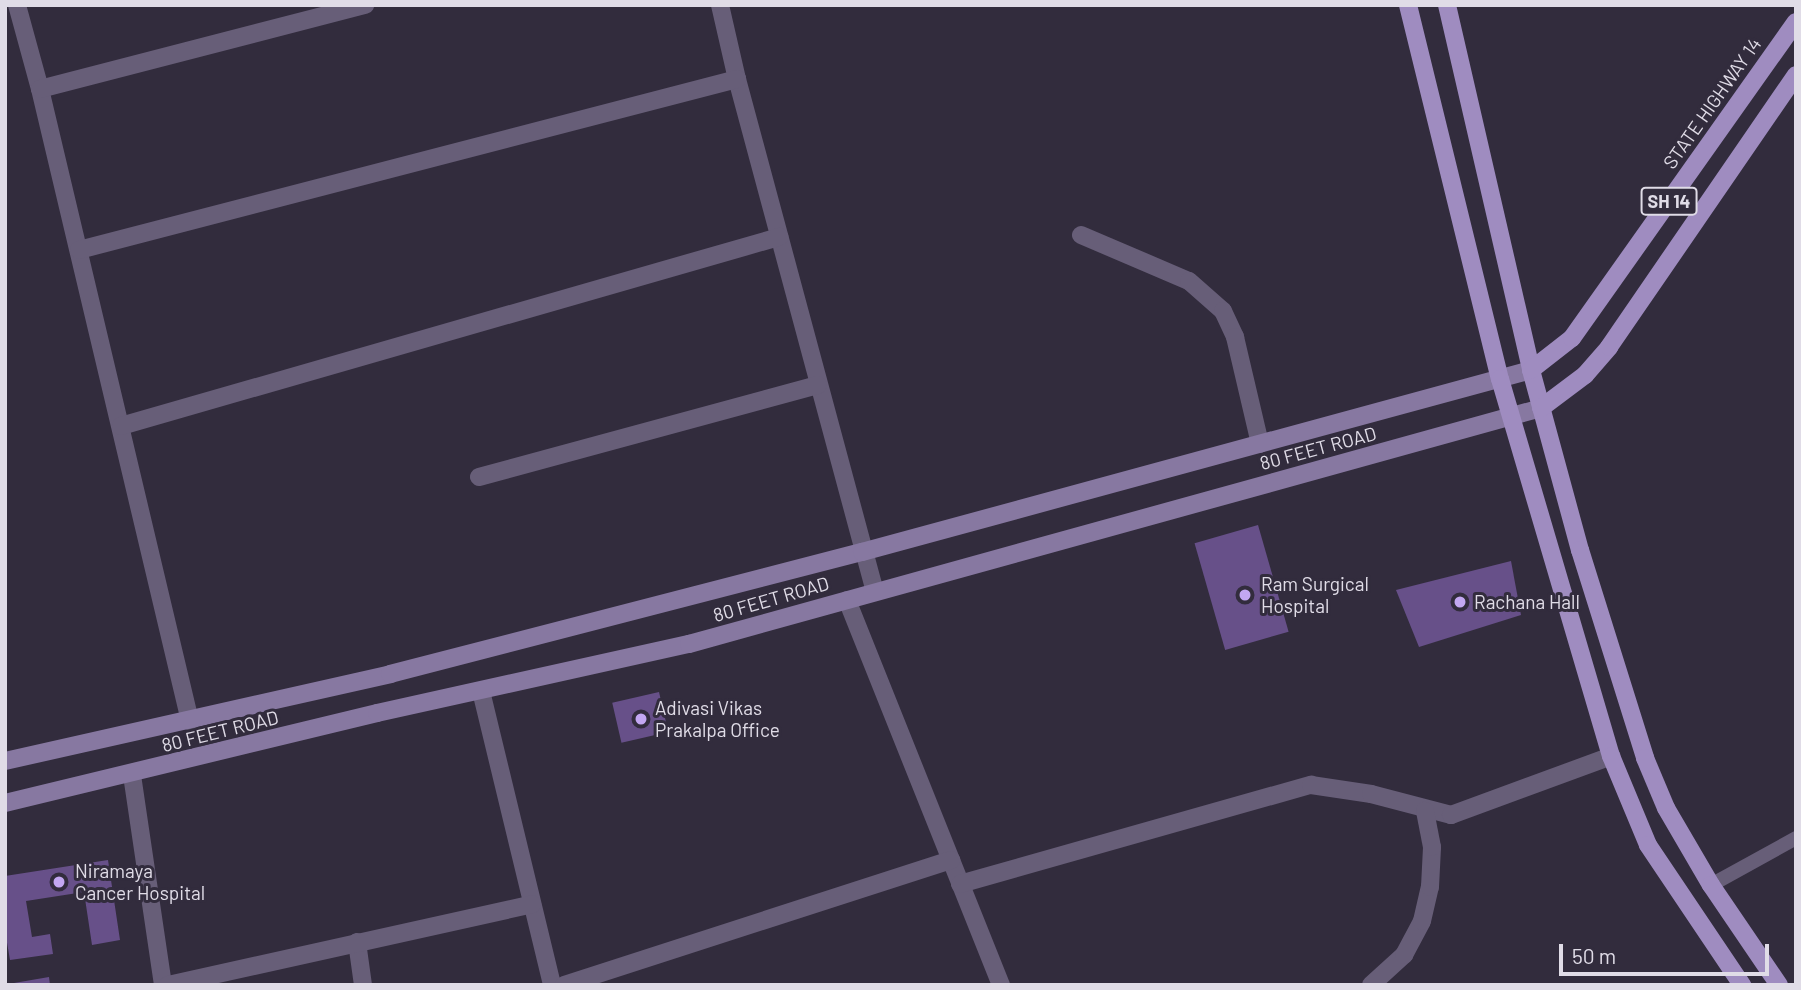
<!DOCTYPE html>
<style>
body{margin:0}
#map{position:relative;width:1801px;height:990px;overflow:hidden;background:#322c3d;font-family:Barlow,sans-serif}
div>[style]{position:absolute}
.building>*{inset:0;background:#675089;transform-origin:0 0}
.service>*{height:14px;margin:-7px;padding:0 7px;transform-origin:7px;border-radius:7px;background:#675e78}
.minor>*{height:18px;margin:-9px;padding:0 9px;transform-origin:9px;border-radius:9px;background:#675e78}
.secondary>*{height:18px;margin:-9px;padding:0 9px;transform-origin:9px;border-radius:9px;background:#8778a1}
.primary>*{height:18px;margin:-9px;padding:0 9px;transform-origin:9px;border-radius:9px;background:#9f8cc0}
.dots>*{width:19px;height:19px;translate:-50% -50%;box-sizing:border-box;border:4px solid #322c3d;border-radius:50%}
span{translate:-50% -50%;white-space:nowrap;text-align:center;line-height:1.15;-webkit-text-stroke:6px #322c3d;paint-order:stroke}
.shield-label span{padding:2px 5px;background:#322c3d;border:2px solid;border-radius:5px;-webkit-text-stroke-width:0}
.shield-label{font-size:18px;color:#e0dce7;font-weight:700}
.street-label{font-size:19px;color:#e0dce7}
.poi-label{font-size:19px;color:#e0dce7}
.left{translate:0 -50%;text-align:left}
.frame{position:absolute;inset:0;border:7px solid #e0dce7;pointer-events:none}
.scale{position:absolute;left:1559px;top:944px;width:210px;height:32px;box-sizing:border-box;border:4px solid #e0dce7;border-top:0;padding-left:9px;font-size:21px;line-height:24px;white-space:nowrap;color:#e0dce7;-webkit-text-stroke:5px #322c3d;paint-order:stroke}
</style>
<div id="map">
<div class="building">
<div style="left:1258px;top:525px;width:111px;height:66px;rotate:74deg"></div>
<div style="clip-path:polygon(1511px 561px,1521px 615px,1419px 647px,1396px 590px)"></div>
<div style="left:659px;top:692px;width:41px;height:48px;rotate:77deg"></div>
<div style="clip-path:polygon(108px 860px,120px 940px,92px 945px,84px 892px,26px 901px,32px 937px,50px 934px,53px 954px,10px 960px,5px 931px,5px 876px)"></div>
<div style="clip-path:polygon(49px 977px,50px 985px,14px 985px,14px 983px)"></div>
</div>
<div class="service">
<div style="left:1711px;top:885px;width:97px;rotate:-28.9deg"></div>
</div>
<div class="minor">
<div style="left:17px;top:5px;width:87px;rotate:74.7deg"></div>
<div style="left:40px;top:89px;width:650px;rotate:76.65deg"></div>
<div style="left:720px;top:5px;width:76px;rotate:77.1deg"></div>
<div style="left:737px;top:79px;width:531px;rotate:74.94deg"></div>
<div style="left:40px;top:89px;width:336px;rotate:-14.5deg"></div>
<div style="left:1081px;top:235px;width:117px;rotate:23.1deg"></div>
<div style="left:1189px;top:281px;width:45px;rotate:41.4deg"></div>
<div style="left:1223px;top:311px;width:29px;rotate:65deg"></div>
<div style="left:1235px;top:337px;width:110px;rotate:76.8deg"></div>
<div style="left:79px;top:250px;width:680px;rotate:-14.57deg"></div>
<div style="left:121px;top:426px;width:685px;rotate:-16.03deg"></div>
<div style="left:479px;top:477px;width:351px;rotate:-15.2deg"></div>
<div style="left:847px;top:600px;width:415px;rotate:68.2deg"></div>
<div style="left:481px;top:691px;width:302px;rotate:76.4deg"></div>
<div style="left:132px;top:775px;width:212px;rotate:81.6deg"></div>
<div style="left:960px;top:884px;width:365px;rotate:-15.8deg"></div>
<div style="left:1311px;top:785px;width:61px;rotate:8.5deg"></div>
<div style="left:1371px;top:794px;width:83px;rotate:14.7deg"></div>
<div style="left:1451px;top:815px;width:171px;rotate:-20.2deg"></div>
<div style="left:357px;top:942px;width:43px;rotate:82.1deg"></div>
<div style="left:168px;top:985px;width:373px;rotate:-12.5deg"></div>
<div style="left:564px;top:985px;width:407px;rotate:-17.9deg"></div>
<div style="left:1371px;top:985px;width:45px;rotate:-42.3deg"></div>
<div style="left:1404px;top:955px;width:38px;rotate:-62deg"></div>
<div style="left:1422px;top:921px;width:35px;rotate:-77deg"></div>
<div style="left:1430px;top:887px;width:40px;rotate:-87.1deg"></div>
<div style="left:1432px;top:847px;width:37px;rotate:-101deg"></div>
</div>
<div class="secondary">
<div style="left:5px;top:761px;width:395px;rotate:-12.7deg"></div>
<div style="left:390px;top:674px;width:488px;rotate:-14.5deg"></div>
<div style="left:862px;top:552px;width:693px;rotate:-15.22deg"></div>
<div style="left:5px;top:803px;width:383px;rotate:-13.6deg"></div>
<div style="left:377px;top:713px;width:320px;rotate:-12.5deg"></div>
<div style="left:689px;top:644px;width:884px;rotate:-15.48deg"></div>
</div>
<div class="primary">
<div style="left:1408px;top:5px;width:385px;rotate:76.2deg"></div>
<div style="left:1500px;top:379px;width:393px;rotate:73.6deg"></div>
<div style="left:1611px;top:756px;width:96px;rotate:67.4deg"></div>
<div style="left:1648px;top:845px;width:169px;rotate:56.1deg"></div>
<div style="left:1447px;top:5px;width:375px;rotate:77deg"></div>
<div style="left:1531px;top:370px;width:187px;rotate:74.8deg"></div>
<div style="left:1580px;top:550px;width:218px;rotate:72.6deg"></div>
<div style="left:1645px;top:758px;width:54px;rotate:67.2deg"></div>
<div style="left:1666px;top:808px;width:89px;rotate:59.7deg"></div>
<div style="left:1711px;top:885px;width:121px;rotate:55.8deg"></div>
<div style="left:1531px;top:370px;width:52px;rotate:-38deg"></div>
<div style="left:1572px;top:338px;width:387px;rotate:-54.7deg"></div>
<div style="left:1541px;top:408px;width:55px;rotate:-36.9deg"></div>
<div style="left:1585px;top:375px;width:37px;rotate:-49deg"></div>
<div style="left:1609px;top:347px;width:330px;rotate:-55.5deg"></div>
</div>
<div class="dots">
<div style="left:1245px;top:595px;background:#c3a7f2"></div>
<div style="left:1460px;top:602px;background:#c3a7f2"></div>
<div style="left:641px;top:719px;background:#c3a7f2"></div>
<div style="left:59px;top:882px;background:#c3a7f2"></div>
</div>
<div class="shield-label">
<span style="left:1669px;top:201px">SH 14</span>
</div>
<div class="street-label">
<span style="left:1712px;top:103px;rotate:-55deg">STATE HIGHWAY 14</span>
<span style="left:1318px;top:448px;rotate:-15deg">80 FEET ROAD</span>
<span style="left:771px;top:599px;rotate:-16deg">80 FEET ROAD</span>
<span style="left:220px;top:731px;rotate:-14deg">80 FEET ROAD</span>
</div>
<div class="poi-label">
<span class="left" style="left:1261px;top:595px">Ram Surgical<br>Hospital</span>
<span class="left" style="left:1474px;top:602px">Rachana Hall</span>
<span class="left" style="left:655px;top:719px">Adivasi Vikas<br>Prakalpa Office</span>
<span class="left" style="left:75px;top:882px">Niramaya<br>Cancer Hospital</span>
</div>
<div class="frame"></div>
<div class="scale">50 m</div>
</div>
